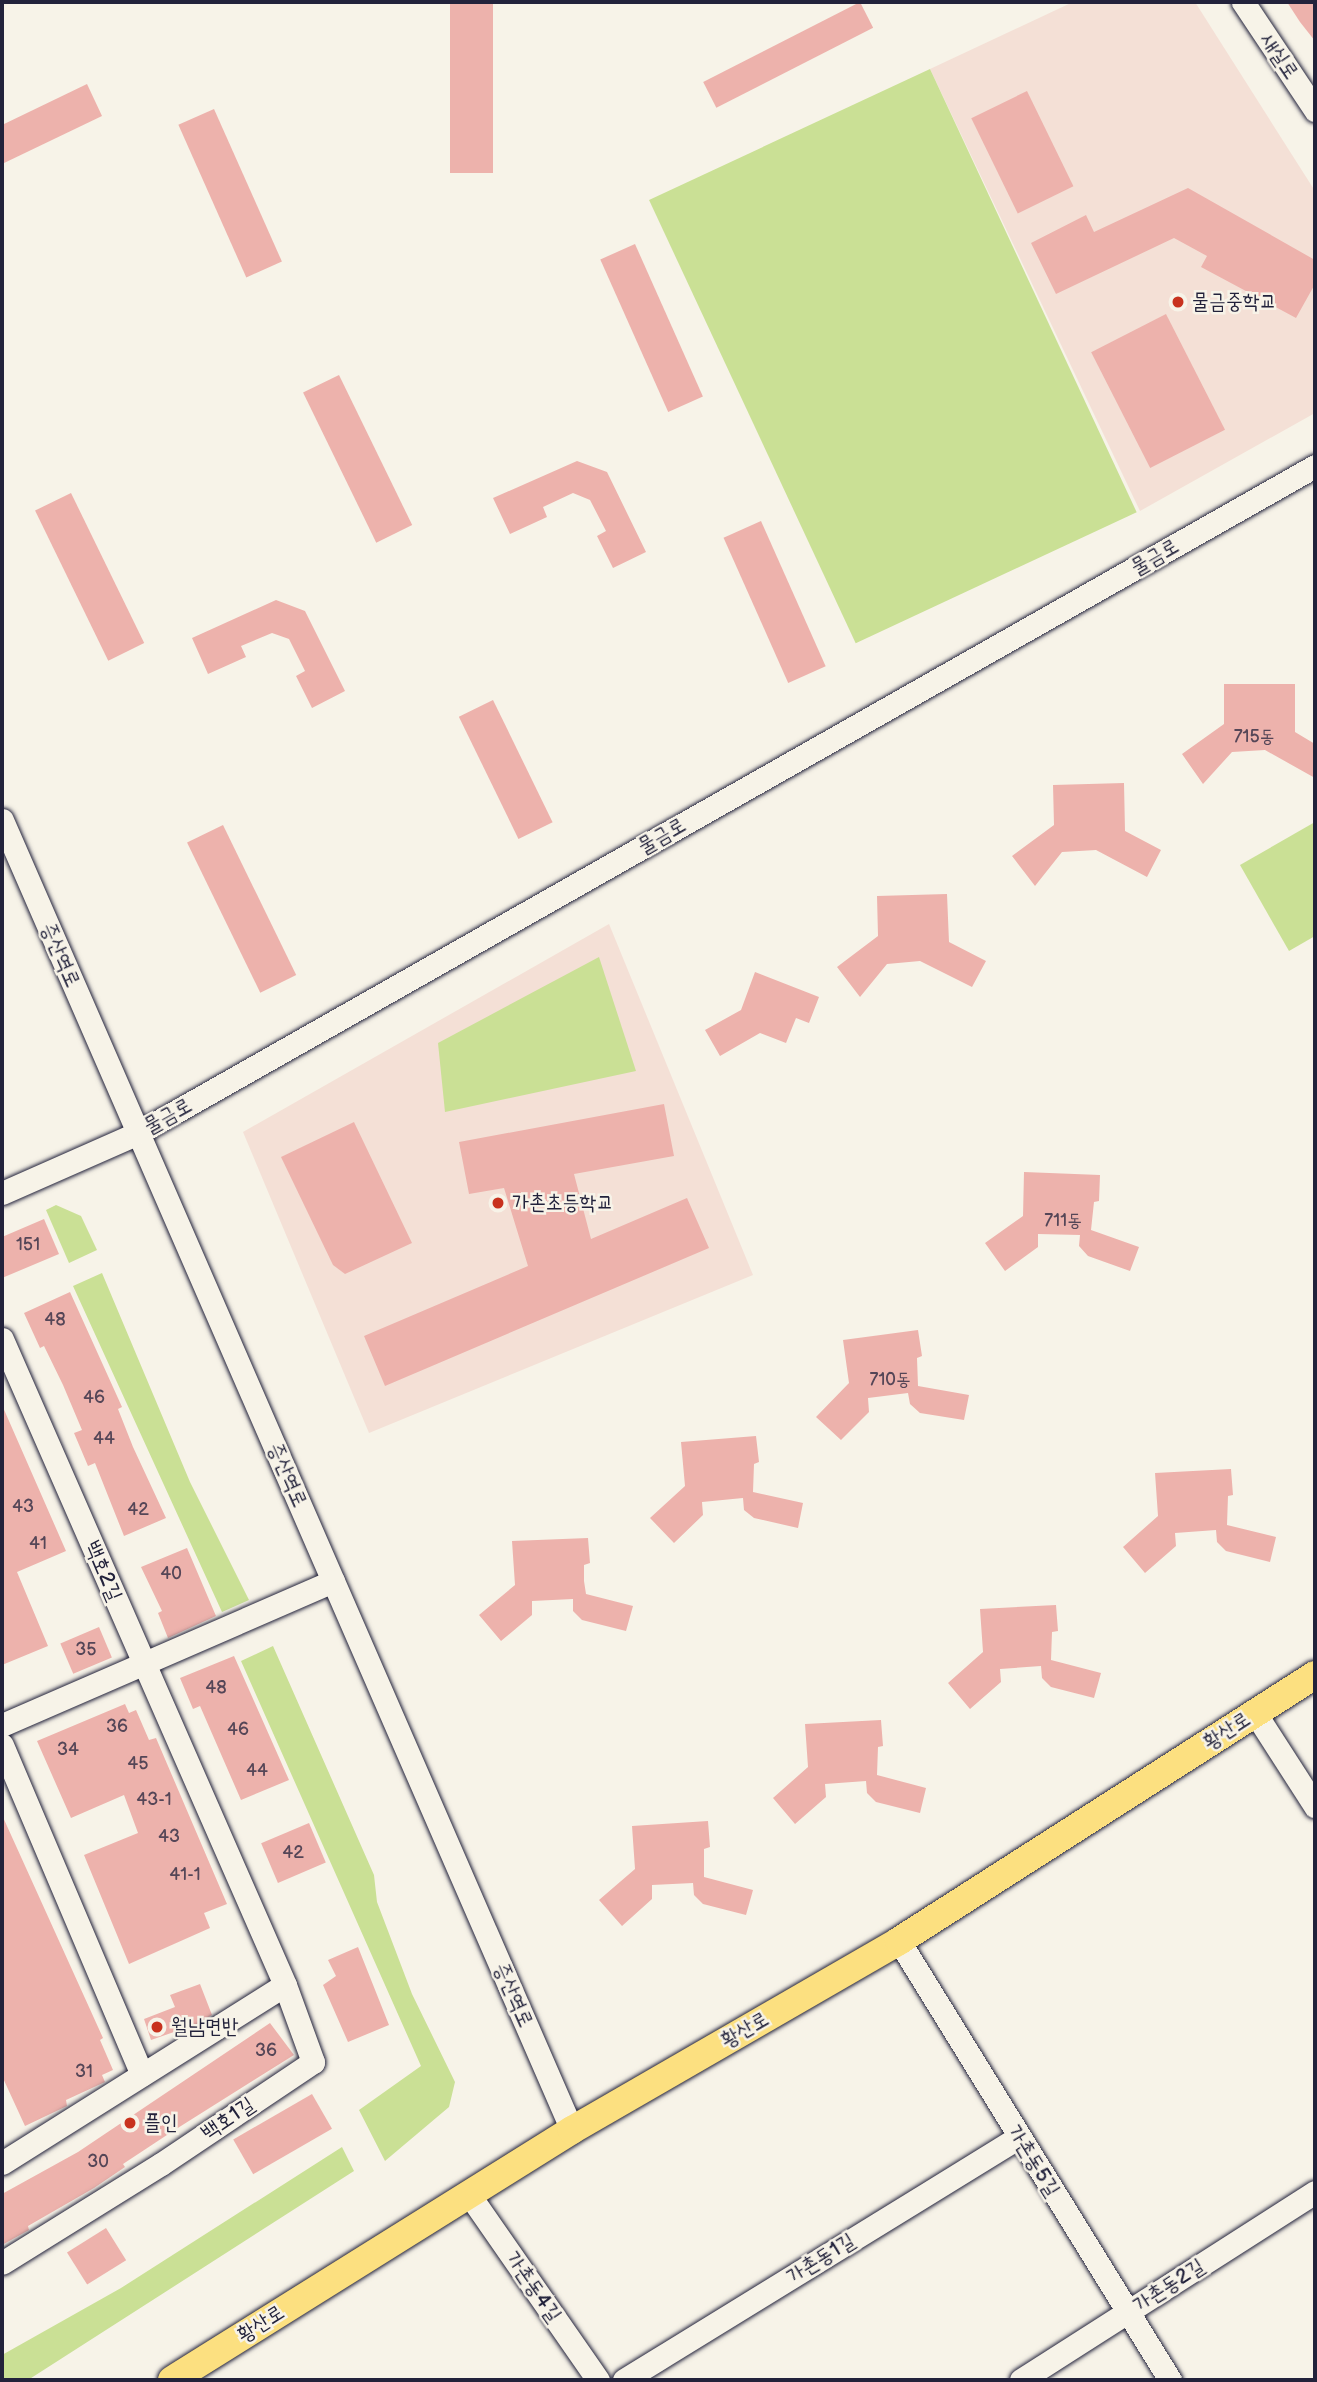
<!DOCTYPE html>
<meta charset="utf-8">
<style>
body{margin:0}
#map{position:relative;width:1317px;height:2382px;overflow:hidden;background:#f7f3e8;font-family:"Balsamiq Sans","Poor Story",sans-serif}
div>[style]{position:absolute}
.built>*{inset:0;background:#f4e0d6}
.green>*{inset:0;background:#cae095;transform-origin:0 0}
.building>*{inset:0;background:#edb2ac;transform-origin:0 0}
.roads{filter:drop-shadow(0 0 2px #22223b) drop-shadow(0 0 2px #22223b)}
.minor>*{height:23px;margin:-11.5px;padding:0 11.5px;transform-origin:11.5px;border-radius:11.5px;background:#f7f3e8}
.major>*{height:28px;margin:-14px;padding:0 14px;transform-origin:14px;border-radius:14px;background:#fce080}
.dots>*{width:19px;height:19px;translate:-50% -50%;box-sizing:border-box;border:4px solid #f7f3e8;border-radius:50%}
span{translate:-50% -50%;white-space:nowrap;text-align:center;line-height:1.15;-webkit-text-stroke:5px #f7f3e8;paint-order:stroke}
.number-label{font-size:18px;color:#554657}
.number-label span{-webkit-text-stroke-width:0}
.street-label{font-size:21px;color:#22223b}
.poi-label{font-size:21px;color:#22223b}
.left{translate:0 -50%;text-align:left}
.frame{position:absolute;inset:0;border:4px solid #22223b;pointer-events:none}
</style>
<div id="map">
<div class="built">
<div style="clip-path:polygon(1073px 2px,1195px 2px,1315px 191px,1315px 413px,1140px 511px,930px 69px)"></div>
<div style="clip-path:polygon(609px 924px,753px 1275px,369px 1433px,243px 1132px)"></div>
</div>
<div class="green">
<div style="left:930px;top:69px;width:489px;height:310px;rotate:65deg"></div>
<div style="clip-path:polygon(1315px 822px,1315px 936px,1289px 951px,1240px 865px)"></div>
<div style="clip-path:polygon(599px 957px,636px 1071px,445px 1112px,438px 1043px)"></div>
<div style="clip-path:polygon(56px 1205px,81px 1216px,97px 1250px,69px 1263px,46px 1210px)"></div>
<div style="clip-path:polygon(102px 1273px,190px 1482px,249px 1600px,222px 1612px,73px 1286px)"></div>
<div style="clip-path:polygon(273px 1646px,374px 1875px,377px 1902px,412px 1994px,455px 2082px,449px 2107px,385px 2161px,359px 2110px,421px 2066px,241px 1661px)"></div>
<div style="clip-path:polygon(342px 2147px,354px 2171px,28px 2380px,2px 2380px,2px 2355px,121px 2288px)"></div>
</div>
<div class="building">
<div style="left:450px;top:2px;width:43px;height:171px"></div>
<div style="left:860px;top:2px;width:29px;height:176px;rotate:63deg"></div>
<div style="clip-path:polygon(1287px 2px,1315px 2px,1315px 41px,1300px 22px)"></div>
<div style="clip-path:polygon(87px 84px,102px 116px,2px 164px,2px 125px)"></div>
<div style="left:1027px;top:91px;width:106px;height:62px;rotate:64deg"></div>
<div style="left:214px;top:109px;width:167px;height:39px;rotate:66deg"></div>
<div style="clip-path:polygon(1188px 188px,1315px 260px,1315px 284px,1296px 318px,1201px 267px,1207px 256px,1174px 238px,1056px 294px,1031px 243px,1086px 215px,1094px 232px)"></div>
<div style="left:635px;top:244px;width:167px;height:38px;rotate:66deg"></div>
<div style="left:1166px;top:314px;width:130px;height:84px;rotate:63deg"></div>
<div style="left:339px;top:375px;width:167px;height:40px;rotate:64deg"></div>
<div style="clip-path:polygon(577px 461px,607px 472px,646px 552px,613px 568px,597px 536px,606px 531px,590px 500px,573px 493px,543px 507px,547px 517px,510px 534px,493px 498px)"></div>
<div style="left:71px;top:493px;width:167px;height:40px;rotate:64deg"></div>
<div style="left:761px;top:521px;width:159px;height:41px;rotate:66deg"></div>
<div style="clip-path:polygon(276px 600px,305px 611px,345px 691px,312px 708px,296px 676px,305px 671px,289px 639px,272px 633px,241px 646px,246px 657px,208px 674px,192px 638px)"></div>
<div style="clip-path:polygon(1224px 684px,1295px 684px,1295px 732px,1315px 744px,1315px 778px,1265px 750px,1232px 752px,1203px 784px,1182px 754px,1224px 724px)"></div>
<div style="left:493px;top:700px;width:136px;height:38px;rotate:64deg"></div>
<div style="clip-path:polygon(1124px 783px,1125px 831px,1161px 850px,1147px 877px,1096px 850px,1062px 852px,1035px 886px,1012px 856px,1054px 825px,1053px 785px)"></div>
<div style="left:223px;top:825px;width:167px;height:40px;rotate:64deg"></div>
<div style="clip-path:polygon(947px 894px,949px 942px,986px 961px,972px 987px,920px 961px,887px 964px,860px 997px,837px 967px,878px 936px,877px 896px)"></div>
<div style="clip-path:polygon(755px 972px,819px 997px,809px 1023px,796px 1018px,786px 1043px,760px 1033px,720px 1056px,705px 1030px,741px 1010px)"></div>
<div style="clip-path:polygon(664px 1104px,674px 1156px,574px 1174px,591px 1239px,687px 1198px,709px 1248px,385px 1386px,364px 1336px,528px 1266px,504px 1188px,469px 1194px,459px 1142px)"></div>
<div style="clip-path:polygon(354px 1122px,412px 1243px,345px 1274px,333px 1265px,281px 1157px)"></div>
<div style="clip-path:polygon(1024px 1172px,1100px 1175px,1099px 1201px,1094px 1202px,1091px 1230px,1139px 1247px,1130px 1271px,1088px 1256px,1079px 1246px,1080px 1235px,1038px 1234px,1038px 1247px,1005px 1271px,985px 1243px,1023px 1216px)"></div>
<div style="clip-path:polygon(44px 1219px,59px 1254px,2px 1278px,2px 1237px)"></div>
<div style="clip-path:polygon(70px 1292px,122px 1407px,118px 1409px,133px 1447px,166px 1518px,124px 1536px,95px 1463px,88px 1466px,74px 1433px,82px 1430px,63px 1385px,44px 1346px,40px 1348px,24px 1313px)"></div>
<div style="clip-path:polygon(918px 1330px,922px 1356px,917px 1358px,918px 1386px,969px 1395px,964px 1420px,920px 1413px,910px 1404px,908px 1393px,868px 1398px,869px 1412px,841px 1440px,816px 1417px,849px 1383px,843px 1340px)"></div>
<div style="clip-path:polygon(2px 1405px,66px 1551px,17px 1572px,48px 1646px,2px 1665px)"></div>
<div style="clip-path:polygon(756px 1436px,759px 1462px,754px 1464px,753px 1492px,803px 1503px,798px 1528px,754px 1518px,744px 1510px,743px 1498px,702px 1502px,703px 1515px,674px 1543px,650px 1518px,685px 1486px,681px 1442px)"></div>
<div style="clip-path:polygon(1231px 1469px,1233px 1495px,1228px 1496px,1227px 1525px,1276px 1537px,1270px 1562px,1226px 1551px,1217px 1542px,1216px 1530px,1175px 1533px,1176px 1546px,1145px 1573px,1123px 1547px,1158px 1516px,1155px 1473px)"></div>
<div style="clip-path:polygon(588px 1538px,590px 1563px,584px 1565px,584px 1581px,586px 1594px,633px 1606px,626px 1631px,582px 1620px,573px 1611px,573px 1599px,532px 1601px,532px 1615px,501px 1641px,479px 1615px,515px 1585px,512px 1541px)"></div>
<div style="clip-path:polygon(187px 1548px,216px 1616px,168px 1638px,158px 1613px,162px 1611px,141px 1567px)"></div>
<div style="clip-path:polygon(1056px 1605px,1058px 1631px,1052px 1632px,1051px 1660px,1101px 1673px,1094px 1698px,1051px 1687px,1042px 1678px,1041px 1666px,1000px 1669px,1001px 1682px,970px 1709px,948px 1683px,983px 1652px,980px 1609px)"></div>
<div style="left:99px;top:1627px;width:33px;height:42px;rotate:67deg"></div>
<div style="clip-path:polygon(234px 1656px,289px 1780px,241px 1800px,200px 1706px,193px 1709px,180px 1678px)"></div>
<div style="clip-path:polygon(125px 1704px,129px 1713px,136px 1710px,149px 1740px,156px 1738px,227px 1904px,204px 1913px,210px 1928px,129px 1964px,84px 1855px,138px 1833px,124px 1795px,71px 1818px,37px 1741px)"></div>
<div style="clip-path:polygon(881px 1720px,883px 1746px,878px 1747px,877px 1775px,926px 1788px,920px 1813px,876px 1802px,867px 1793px,866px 1781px,825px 1784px,826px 1797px,795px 1824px,773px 1798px,808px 1767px,805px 1724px)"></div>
<div style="clip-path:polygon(2px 1815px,103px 2038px,100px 2040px,113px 2070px,102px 2075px,105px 2082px,66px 2100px,67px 2106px,25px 2126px,2px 2076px)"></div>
<div style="clip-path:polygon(708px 1821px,710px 1847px,704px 1849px,704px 1877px,753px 1890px,746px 1915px,703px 1904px,694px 1895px,693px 1883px,652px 1885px,652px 1899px,622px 1926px,599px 1900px,635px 1869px,632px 1826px)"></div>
<div style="left:309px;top:1823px;width:43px;height:52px;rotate:67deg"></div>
<div style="clip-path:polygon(358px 1947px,389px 2025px,348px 2042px,323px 1985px,336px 1976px,328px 1960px)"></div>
<div style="clip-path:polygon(200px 1984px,212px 2015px,197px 2024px,151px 2040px,144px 2019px,175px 2007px,170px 1995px)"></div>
<div style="clip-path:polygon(270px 2023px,294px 2055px,173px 2131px,123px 2164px,125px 2167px,94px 2188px,28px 2226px,29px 2230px,2px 2245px,2px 2194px,78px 2152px)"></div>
<div style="left:312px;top:2094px;width:40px;height:91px;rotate:60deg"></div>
<div style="left:106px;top:2228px;width:38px;height:46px;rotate:58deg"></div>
</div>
<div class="roads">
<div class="minor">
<div style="left:1243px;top:2px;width:130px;rotate:56.3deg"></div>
<div style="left:2px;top:820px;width:1429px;rotate:66.49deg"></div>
<div style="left:2px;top:1193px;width:149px;rotate:-23.8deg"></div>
<div style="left:138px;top:1133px;width:1353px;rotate:-29.54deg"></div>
<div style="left:2px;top:1339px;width:705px;rotate:66.34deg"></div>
<div style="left:285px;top:1985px;width:82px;rotate:70deg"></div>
<div style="left:313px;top:2062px;width:183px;rotate:146.1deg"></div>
<div style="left:161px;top:2164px;width:187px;rotate:148.1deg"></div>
<div style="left:1255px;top:1713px;width:111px;rotate:57.2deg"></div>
<div style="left:2px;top:1725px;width:361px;rotate:-23.5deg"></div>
<div style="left:2px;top:1745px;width:358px;rotate:67deg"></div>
<div style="left:899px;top:1941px;width:516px;rotate:58.31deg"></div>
<div style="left:2px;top:2163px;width:334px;rotate:-32.2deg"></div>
<div style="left:468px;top:2193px;width:228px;rotate:55.2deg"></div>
<div style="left:624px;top:2380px;width:462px;rotate:-31.6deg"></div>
<div style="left:1021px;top:2380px;width:349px;rotate:-32.6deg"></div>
</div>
<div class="major">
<div style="left:172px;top:2380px;width:472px;rotate:-32deg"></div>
<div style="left:572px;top:2130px;width:378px;rotate:-30deg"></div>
<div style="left:899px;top:1941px;width:494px;rotate:-32.6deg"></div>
</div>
</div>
<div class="dots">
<div style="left:1178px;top:302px;background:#c8321e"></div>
<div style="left:498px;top:1203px;background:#c8321e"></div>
<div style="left:157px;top:2027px;background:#c8321e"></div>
<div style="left:130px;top:2123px;background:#c8321e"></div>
</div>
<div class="number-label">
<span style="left:1254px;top:737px">715동</span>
<span style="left:1063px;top:1221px">711동</span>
<span style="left:28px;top:1245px">151</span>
<span style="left:55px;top:1320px">48</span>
<span style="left:890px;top:1380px">710동</span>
<span style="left:94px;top:1398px">46</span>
<span style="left:104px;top:1439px">44</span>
<span style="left:23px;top:1507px">43</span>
<span style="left:138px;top:1510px">42</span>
<span style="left:38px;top:1544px">41</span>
<span style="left:171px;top:1574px">40</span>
<span style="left:86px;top:1650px">35</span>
<span style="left:216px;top:1688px">48</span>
<span style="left:117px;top:1727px">36</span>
<span style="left:238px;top:1730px">46</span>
<span style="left:68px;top:1750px">34</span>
<span style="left:138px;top:1764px">45</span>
<span style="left:257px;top:1771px">44</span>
<span style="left:154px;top:1800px">43-1</span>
<span style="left:169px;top:1837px">43</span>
<span style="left:293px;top:1853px">42</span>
<span style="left:185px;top:1875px">41-1</span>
<span style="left:266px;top:2051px">36</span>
<span style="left:84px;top:2072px">31</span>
<span style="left:98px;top:2162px">30</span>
</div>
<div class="street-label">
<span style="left:1279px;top:56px;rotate:56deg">새실로</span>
<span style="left:1155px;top:557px;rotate:-30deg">물금로</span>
<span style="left:662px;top:836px;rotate:-30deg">물금로</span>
<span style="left:60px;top:955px;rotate:66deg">증산역로</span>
<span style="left:168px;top:1116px;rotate:-29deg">물금로</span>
<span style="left:287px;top:1475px;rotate:66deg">증산역로</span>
<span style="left:103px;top:1571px;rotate:67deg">백호2길</span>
<span style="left:1227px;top:1731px;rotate:-33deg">황산로</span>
<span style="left:513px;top:1995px;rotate:66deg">증산역로</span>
<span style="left:745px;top:2030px;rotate:-30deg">황산로</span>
<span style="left:228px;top:2119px;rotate:-34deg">백호1길</span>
<span style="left:1033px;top:2161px;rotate:58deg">가촌동5길</span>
<span style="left:821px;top:2259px;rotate:-32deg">가촌동1길</span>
<span style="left:1169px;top:2286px;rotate:-33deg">가촌동2길</span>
<span style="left:533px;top:2287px;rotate:55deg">가촌동4길</span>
<span style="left:261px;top:2324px;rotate:-32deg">황산로</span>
</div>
<div class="poi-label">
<span class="left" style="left:1192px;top:302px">물금중학교</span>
<span class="left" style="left:512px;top:1203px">가촌초등학교</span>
<span class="left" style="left:171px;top:2027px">월남면반</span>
<span class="left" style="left:144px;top:2123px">플인</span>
</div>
<div class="frame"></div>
</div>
